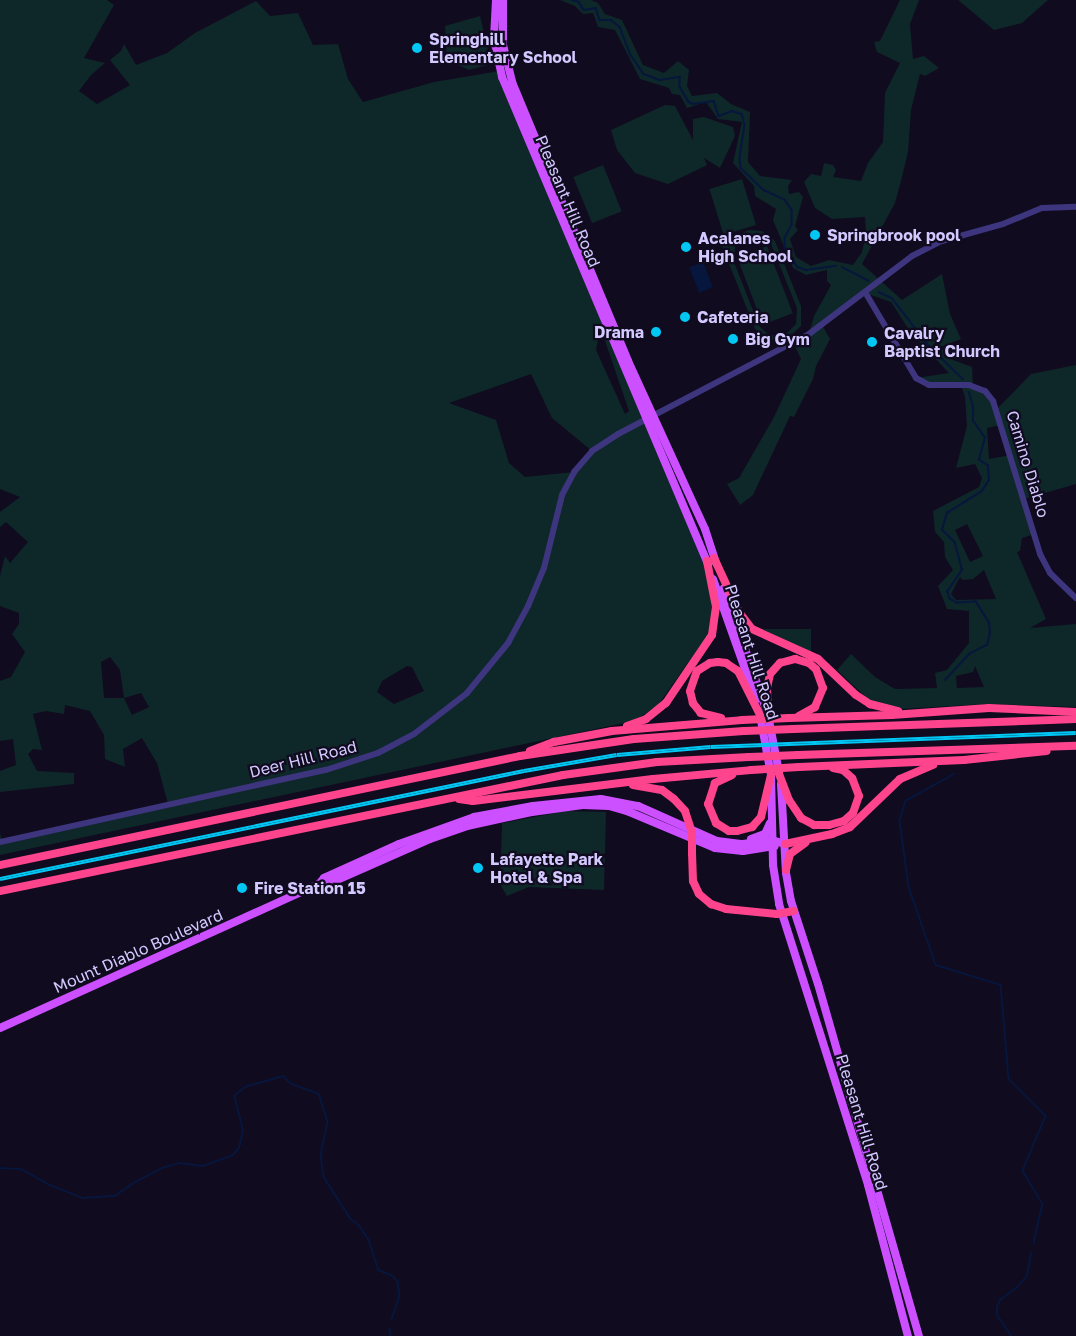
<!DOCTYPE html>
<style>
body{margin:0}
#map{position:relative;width:1076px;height:1336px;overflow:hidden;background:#100b1f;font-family:"Golos Text",sans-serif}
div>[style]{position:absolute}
.green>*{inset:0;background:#0e2729;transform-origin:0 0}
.water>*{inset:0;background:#07163c;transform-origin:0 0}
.stream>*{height:1.5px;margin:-0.75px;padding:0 0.75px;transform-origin:0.75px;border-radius:0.75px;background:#07163c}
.minor>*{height:6px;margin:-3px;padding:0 3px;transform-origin:3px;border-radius:3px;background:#3e357f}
.major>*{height:8px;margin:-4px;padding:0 4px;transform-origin:4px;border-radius:4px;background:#cc50ff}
.highway>*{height:8px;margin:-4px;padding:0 4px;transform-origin:4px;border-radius:4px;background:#ff448e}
.rail>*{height:4px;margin-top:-2px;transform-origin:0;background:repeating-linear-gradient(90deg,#100b1f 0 4.5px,#00c7f4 0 9px);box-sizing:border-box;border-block:2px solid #00c7f4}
.highway-bridge>*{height:8px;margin:-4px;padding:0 4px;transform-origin:4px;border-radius:4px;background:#ff448e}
.dots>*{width:16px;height:16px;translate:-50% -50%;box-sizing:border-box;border:3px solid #100b1f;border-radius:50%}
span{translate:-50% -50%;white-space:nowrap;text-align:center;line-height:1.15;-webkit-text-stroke:4.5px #100b1f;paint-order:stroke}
.poi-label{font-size:16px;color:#d4c9ff;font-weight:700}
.left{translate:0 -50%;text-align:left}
.right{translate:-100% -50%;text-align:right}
.street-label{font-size:16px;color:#d4c9ff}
</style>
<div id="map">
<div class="green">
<div style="clip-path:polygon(evenodd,0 0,107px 0,114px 5px,84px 58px,105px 63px,91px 75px,79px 91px,97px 104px,130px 85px,110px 60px,121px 51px,124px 44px,136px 65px,167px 53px,195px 33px,256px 1px,270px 16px,298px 13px,313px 45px,338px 44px,348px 79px,363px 102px,434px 82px,500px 71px,545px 180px,548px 197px,569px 236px,697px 531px,711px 596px,712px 625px,707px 636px,658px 705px,639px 718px,624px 723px,0 855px,0 833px,2px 841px,168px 804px,157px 763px,142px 738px,123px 749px,125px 767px,105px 759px,104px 735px,90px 711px,65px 705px,64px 714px,46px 711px,33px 714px,42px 750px,33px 749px,28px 754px,37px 771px,74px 773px,74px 784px,0 792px,0 771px,16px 765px,13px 739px,0 741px,0 681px,11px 677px,25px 652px,12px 634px,19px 624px,19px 613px,0 606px,0 576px,5px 556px,10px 563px,28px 542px,6px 522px,0 527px,0 512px,20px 497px,0 489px,0 0,603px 335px,629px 411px,625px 414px,596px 350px,598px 339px,603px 335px,0 0,531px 374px,552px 418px,592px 451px,574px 472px,525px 477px,509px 463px,496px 420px,449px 403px,531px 374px,0 0,110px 657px,120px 670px,124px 698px,104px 698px,101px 662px,110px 657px,0 0,407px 666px,412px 667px,424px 691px,394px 704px,377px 692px,382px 681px,407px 666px,0 0,141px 693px,149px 707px,132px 715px,124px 698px,141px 693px)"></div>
<div style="clip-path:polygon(evenodd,560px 0,591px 0,598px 3px,605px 14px,622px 20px,643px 65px,664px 73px,678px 61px,689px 70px,687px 86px,692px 96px,717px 93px,731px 104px,750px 112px,748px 162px,760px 176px,792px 180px,788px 186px,789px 194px,799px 192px,803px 197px,795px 226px,798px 230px,790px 239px,796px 257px,811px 266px,829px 260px,853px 265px,862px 252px,866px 234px,865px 217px,832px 219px,815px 208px,804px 182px,811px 174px,821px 176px,824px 163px,833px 165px,836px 170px,833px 177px,861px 181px,868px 163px,883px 142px,885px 93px,900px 63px,877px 52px,874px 42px,880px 41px,900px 0,919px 0,910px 24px,913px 59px,924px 56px,939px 68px,925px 76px,920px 74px,911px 110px,908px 152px,901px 181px,895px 203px,862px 264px,902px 300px,942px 274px,950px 314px,961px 339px,940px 347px,953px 360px,972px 367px,973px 386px,985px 391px,997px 409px,1031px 374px,1076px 365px,1076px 484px,1024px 499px,1035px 534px,1022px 538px,1020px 551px,1017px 552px,1046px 619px,1030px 628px,1076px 624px,1076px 707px,987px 704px,900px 709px,871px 702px,837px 670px,851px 654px,875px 677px,895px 689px,937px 688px,935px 673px,947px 670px,969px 643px,969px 611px,947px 609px,938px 586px,953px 570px,945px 557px,944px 542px,935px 532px,933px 511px,979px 487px,982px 478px,975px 464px,956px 468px,967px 426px,965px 397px,961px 385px,929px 385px,916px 378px,949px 373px,911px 333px,891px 302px,865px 293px,822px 325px,830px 339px,816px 366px,813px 379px,794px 417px,790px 416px,753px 495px,740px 505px,727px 484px,739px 478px,774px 417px,801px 359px,793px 342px,809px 333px,814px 316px,831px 285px,827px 281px,827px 270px,806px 275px,793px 268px,773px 220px,776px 209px,755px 196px,754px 186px,733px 163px,742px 122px,718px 119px,706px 102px,687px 108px,680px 95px,672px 94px,669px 88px,640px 79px,615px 30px,598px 27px,593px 13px,583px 14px,575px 6px,560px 0,1001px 425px,1011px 455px,989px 459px,987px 428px,1001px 425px,560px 0,967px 524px,983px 556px,970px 562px,955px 530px,967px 524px,560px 0,984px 570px,996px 599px,956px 600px,951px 594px,960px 577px,963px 580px,973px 579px,984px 570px,560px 0,975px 666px,984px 687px,957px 688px,956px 676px,973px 672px,975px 666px)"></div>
<div style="clip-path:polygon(958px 0,1048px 0,1022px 23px,994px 30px)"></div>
<div style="clip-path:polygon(480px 16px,491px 64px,469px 70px,447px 60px,445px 26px)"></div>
<div style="clip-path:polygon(665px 105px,675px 106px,693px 140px,693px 119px,704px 117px,733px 127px,735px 136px,720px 168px,704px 158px,707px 165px,668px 184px,635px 173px,617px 150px,611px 130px)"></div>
<div style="left:603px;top:165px;width:50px;height:32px;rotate:68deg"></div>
<div style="left:742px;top:179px;width:48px;height:34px;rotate:73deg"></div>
<div style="clip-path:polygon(evenodd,748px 230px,762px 231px,775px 241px,801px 306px,801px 326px,787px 339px,771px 340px,755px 329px,722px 246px,727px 244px,729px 247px,737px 236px,748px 230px,749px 235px,760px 235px,771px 244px,797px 308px,796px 324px,785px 335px,769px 335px,759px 326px,734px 262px,735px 245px,749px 235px)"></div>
<div style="left:767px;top:246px;width:72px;height:32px;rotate:69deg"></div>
<div style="clip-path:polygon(760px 629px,811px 629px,811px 652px)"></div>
<div style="clip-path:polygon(566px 811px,606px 812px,604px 890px,529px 887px,507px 896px,500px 884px,502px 823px)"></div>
</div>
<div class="water">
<div style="left:703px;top:262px;width:27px;height:15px;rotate:68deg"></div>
</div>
<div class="stream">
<div style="left:572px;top:0;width:7px;rotate:16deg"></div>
<div style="left:579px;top:2px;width:9px;rotate:58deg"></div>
<div style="left:584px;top:10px;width:12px;rotate:-9deg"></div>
<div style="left:596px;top:8px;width:13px;rotate:72deg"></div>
<div style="left:600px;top:20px;width:11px"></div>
<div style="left:611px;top:20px;width:11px;rotate:38deg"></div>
<div style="left:620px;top:27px;width:30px;rotate:69deg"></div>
<div style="left:631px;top:55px;width:23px;rotate:56deg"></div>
<div style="left:644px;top:74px;width:17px;rotate:21deg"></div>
<div style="left:660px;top:80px;width:20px;rotate:-9deg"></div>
<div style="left:680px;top:77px;width:10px;rotate:90deg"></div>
<div style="left:680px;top:87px;width:17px;rotate:59deg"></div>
<div style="left:689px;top:102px;width:4px;rotate:27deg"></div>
<div style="left:693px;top:104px;width:21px;rotate:-8deg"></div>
<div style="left:714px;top:101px;width:16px;rotate:72deg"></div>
<div style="left:719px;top:116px;width:14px;rotate:-21deg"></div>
<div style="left:732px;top:111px;width:10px;rotate:17deg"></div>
<div style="left:742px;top:114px;width:11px;rotate:75deg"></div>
<div style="left:745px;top:125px;width:32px;rotate:99deg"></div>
<div style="left:740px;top:157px;width:11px;rotate:85deg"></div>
<div style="left:741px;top:168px;width:32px;rotate:44deg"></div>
<div style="left:764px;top:190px;width:23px;rotate:25deg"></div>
<div style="left:785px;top:200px;width:12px;rotate:55deg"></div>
<div style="left:792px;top:210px;width:15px;rotate:90deg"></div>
<div style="left:792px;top:225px;width:15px;rotate:118deg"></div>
<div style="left:785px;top:238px;width:10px;rotate:90deg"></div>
<div style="left:785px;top:248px;width:23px;rotate:56deg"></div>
<div style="left:798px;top:267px;width:9px;rotate:21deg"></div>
<div style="left:806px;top:270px;width:30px;rotate:-8deg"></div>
<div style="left:842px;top:267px;width:30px;rotate:27deg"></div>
<div style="left:879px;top:292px;width:14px;rotate:25deg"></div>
<div style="left:892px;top:298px;width:62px;rotate:52.2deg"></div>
<div style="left:930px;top:347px;width:46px;rotate:44.1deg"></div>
<div style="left:945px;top:680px;width:35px;rotate:-47deg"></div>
<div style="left:969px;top:654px;width:20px;rotate:-27deg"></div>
<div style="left:987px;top:645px;width:12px;rotate:-76deg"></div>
<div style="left:990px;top:633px;width:10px;rotate:-96deg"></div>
<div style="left:989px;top:623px;width:25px;rotate:-122deg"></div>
<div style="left:976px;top:602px;width:19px;rotate:177deg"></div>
<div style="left:957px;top:603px;width:8px;rotate:-150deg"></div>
<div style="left:950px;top:599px;width:8px;rotate:-113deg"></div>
<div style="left:947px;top:592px;width:27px;rotate:-56deg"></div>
<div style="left:962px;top:570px;width:28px;rotate:-105deg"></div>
<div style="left:955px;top:543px;width:18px;rotate:-135deg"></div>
<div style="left:942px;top:530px;width:18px;rotate:-74deg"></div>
<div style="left:947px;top:513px;width:41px;rotate:-32.2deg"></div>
<div style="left:982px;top:491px;width:13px;rotate:-58deg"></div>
<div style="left:989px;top:480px;width:14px;rotate:-94deg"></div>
<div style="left:988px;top:466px;width:11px;rotate:-146deg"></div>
<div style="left:979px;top:460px;width:23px;rotate:-75deg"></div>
<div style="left:985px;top:438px;width:21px;rotate:-125deg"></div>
<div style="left:973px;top:421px;width:14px;rotate:-90deg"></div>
<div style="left:973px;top:407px;width:15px;rotate:-106deg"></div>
<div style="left:955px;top:774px;width:56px;rotate:151.1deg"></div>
<div style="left:906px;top:801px;width:21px;rotate:107deg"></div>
<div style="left:900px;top:821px;width:67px;rotate:82.2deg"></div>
<div style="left:909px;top:887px;width:83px;rotate:70.9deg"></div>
<div style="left:936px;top:965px;width:68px;rotate:17.1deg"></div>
<div style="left:1001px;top:985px;width:94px;rotate:85.1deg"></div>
<div style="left:1009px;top:1079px;width:52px;rotate:45deg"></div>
<div style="left:1046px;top:1116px;width:60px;rotate:112.7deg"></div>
<div style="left:1023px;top:1171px;width:39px;rotate:59deg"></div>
<div style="left:1043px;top:1204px;width:40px;rotate:103deg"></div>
<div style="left:0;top:1168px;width:21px;rotate:3deg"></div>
<div style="left:21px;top:1169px;width:31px;rotate:29deg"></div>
<div style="left:48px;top:1184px;width:38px;rotate:22deg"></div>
<div style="left:83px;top:1198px;width:32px;rotate:-4deg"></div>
<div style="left:115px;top:1196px;width:21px;rotate:-35deg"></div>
<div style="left:132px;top:1184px;width:34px;rotate:-28deg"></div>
<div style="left:162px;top:1168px;width:18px;rotate:-16deg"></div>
<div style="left:179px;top:1163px;width:24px;rotate:7deg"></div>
<div style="left:203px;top:1166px;width:32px;rotate:-20deg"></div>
<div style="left:233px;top:1155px;width:9px;rotate:-49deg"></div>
<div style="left:239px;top:1148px;width:17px;rotate:-77deg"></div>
<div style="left:243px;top:1131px;width:36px;rotate:-104deg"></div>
<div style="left:234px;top:1096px;width:14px;rotate:-39deg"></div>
<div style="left:245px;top:1087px;width:40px;rotate:-16deg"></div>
<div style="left:283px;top:1076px;width:12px;rotate:42deg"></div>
<div style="left:292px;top:1084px;width:29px;rotate:20deg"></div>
<div style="left:319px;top:1094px;width:29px;rotate:72deg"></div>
<div style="left:328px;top:1122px;width:34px;rotate:102deg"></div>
<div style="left:321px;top:1155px;width:22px;rotate:82deg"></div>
<div style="left:324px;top:1177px;width:50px;rotate:57.3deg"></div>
<div style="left:351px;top:1219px;width:10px;rotate:37deg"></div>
<div style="left:359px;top:1225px;width:18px;rotate:56deg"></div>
<div style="left:369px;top:1240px;width:32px;rotate:72deg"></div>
<div style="left:379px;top:1270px;width:15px;rotate:23deg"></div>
<div style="left:393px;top:1276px;width:8px;rotate:50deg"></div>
<div style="left:398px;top:1282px;width:14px;rotate:82deg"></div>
<div style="left:400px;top:1296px;width:24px;rotate:109deg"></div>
<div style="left:390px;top:1329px;width:7px;rotate:82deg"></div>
<div style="left:1011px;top:1336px;width:25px;rotate:-124deg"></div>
<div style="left:997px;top:1315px;width:8px;rotate:-90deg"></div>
<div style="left:997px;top:1307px;width:8px;rotate:-67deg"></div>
<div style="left:1000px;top:1300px;width:20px;rotate:-37deg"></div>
<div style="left:1016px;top:1288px;width:16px;rotate:-47deg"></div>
<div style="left:1027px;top:1276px;width:23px;rotate:-80deg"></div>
</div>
<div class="minor">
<div style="left:865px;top:292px;width:100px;rotate:59.3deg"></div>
<div style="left:916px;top:378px;width:15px;rotate:28deg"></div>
<div style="left:929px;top:385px;width:40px"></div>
<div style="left:969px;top:385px;width:17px;rotate:21deg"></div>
<div style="left:985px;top:391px;width:13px;rotate:51deg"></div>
<div style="left:993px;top:401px;width:160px;rotate:72.9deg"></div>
<div style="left:1040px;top:554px;width:21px;rotate:62deg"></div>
<div style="left:1050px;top:573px;width:36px;rotate:44deg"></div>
<div style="left:0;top:842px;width:334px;rotate:-12.5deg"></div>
<div style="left:326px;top:770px;width:55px;rotate:-18.1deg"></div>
<div style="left:378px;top:753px;width:41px;rotate:-27.8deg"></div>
<div style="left:414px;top:734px;width:67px;rotate:-37.7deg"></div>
<div style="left:467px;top:693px;width:65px;rotate:-50.6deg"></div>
<div style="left:508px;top:643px;width:42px;rotate:-61.6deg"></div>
<div style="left:528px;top:606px;width:41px;rotate:-67.2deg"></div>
<div style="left:544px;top:568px;width:75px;rotate:-76.1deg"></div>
<div style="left:562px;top:495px;width:26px;rotate:-62deg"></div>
<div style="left:574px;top:472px;width:28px;rotate:-49deg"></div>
<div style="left:592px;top:451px;width:31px;rotate:-33deg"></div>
<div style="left:618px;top:434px;width:216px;rotate:-27.6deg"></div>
<div style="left:809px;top:334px;width:129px;rotate:-37.1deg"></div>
<div style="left:912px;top:256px;width:34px;rotate:-27deg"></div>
<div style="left:942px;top:241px;width:63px;rotate:-15.6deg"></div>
<div style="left:1003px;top:224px;width:42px;rotate:-22.3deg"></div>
<div style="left:1042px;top:208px;width:34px;rotate:-2deg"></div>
</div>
<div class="major">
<div style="left:496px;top:0;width:39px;rotate:93deg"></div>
<div style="left:494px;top:39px;width:39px;rotate:78deg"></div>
<div style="left:502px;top:77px;width:529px;rotate:67.07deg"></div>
<div style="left:503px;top:0;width:45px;rotate:90deg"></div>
<div style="left:503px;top:45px;width:38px;rotate:76deg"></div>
<div style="left:512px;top:82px;width:302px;rotate:67.4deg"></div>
<div style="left:628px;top:361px;width:185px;rotate:65.4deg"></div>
<div style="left:705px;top:529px;width:36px;rotate:72deg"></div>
<div style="left:713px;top:579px;width:128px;rotate:70.4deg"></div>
<div style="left:724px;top:588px;width:134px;rotate:70.9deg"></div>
<div style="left:768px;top:715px;width:58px;rotate:79.1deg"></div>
<div style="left:760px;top:715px;width:61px;rotate:79.6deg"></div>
<div style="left:771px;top:775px;width:90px;rotate:88.7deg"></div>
<div style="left:773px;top:865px;width:39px;rotate:81deg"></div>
<div style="left:779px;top:904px;width:295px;rotate:72.4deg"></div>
<div style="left:868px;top:1185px;width:156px;rotate:75.2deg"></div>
<div style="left:781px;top:784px;width:89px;rotate:86.8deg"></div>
<div style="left:786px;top:873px;width:28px;rotate:80deg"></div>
<div style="left:791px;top:901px;width:87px;rotate:72deg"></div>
<div style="left:818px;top:984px;width:366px;rotate:74deg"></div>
<div style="left:751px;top:839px;width:15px;rotate:-20deg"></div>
<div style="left:765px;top:834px;width:12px;rotate:-66deg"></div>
<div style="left:319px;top:884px;width:11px;rotate:-5deg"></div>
<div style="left:330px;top:883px;width:109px;rotate:-23.7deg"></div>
<div style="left:430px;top:839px;width:39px;rotate:-19deg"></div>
<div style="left:467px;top:826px;width:66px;rotate:-12.2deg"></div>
<div style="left:532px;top:812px;width:51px;rotate:-7.8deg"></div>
<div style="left:583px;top:805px;width:26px;rotate:2deg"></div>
<div style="left:609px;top:806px;width:19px;rotate:16deg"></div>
<div style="left:627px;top:811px;width:95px;rotate:22.8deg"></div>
<div style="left:715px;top:848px;width:28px;rotate:6deg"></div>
<div style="left:743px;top:851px;width:32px;rotate:-9deg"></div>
<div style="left:0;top:1028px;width:350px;rotate:-24.3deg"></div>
<div style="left:319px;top:884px;width:8px;rotate:-50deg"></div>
<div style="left:324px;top:878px;width:82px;rotate:-24.4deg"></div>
<div style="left:399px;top:844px;width:80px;rotate:-19.8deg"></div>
<div style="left:474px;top:817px;width:60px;rotate:-10.6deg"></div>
<div style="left:533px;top:806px;width:68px;rotate:-5.9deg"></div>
<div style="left:601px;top:799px;width:38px;rotate:11deg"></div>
<div style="left:638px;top:806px;width:86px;rotate:23.9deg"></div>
<div style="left:717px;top:841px;width:26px;rotate:7deg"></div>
<div style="left:743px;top:844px;width:29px;rotate:-8deg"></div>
<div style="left:772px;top:840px;width:14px;rotate:17deg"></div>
</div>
<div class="highway">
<div style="left:714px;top:558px;width:60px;rotate:65.2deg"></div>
<div style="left:739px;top:612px;width:21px;rotate:53deg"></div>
<div style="left:752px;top:629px;width:72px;rotate:24.4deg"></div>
<div style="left:818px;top:659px;width:52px;rotate:43.5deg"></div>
<div style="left:856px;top:695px;width:17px;rotate:33deg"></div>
<div style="left:870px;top:704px;width:29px;rotate:14deg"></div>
<div style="left:768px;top:715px;width:27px;rotate:-92deg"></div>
<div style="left:767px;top:688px;width:14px;rotate:-78deg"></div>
<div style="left:770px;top:674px;width:15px;rotate:-48deg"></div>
<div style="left:780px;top:663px;width:16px;rotate:-15deg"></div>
<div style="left:795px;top:659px;width:15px;rotate:16deg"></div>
<div style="left:809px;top:663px;width:9px;rotate:41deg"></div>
<div style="left:816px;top:669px;width:20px;rotate:70deg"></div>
<div style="left:823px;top:688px;width:21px;rotate:113deg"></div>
<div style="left:815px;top:707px;width:18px;rotate:151deg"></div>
<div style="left:721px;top:718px;width:21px;rotate:-166deg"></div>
<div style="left:701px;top:713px;width:13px;rotate:-129deg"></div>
<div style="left:693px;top:703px;width:12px;rotate:-104deg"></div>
<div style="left:690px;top:691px;width:21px;rotate:-71deg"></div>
<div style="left:697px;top:671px;width:15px;rotate:-32deg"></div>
<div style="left:710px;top:663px;width:8px;rotate:-7deg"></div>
<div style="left:718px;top:662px;width:8px;rotate:7deg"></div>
<div style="left:726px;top:663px;width:14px;rotate:34deg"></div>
<div style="left:738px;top:671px;width:49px;rotate:63.4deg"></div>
<div style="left:789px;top:718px;width:103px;rotate:-1.7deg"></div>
<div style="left:892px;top:715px;width:97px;rotate:-4.1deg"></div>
<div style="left:989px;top:708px;width:87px;rotate:2.6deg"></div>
<div style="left:627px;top:726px;width:20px;rotate:-20deg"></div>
<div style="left:646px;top:719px;width:26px;rotate:-39deg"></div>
<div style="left:666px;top:703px;width:82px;rotate:-55.9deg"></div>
<div style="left:712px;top:635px;width:28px;rotate:-82deg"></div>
<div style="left:716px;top:607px;width:47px;rotate:-101.1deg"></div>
<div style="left:793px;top:729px;width:283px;rotate:-2deg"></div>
<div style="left:530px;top:751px;width:26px;rotate:-21deg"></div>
<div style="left:554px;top:742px;width:59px;rotate:-10.7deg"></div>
<div style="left:612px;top:731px;width:130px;rotate:-4.8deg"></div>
<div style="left:798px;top:755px;width:278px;rotate:-1.9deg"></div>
<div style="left:799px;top:767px;width:165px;rotate:-2.4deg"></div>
<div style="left:964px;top:760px;width:83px;rotate:-6.2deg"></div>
<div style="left:779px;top:774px;width:28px;rotate:69deg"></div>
<div style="left:789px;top:800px;width:22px;rotate:56deg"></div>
<div style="left:801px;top:818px;width:15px;rotate:28deg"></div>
<div style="left:814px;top:825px;width:15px"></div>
<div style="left:829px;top:825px;width:16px;rotate:-15deg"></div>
<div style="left:844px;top:821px;width:12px;rotate:-42deg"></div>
<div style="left:853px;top:813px;width:18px;rotate:-71deg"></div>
<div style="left:859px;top:796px;width:19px;rotate:-111deg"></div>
<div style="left:852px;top:778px;width:12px;rotate:-138deg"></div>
<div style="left:843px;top:770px;width:10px;rotate:-169deg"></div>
<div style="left:732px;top:775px;width:19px;rotate:155deg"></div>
<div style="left:715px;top:783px;width:22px;rotate:108deg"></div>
<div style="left:708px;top:804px;width:21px;rotate:67deg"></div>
<div style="left:716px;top:823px;width:15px;rotate:32deg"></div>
<div style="left:729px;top:831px;width:8px"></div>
<div style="left:737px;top:831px;width:16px;rotate:-15deg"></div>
<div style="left:752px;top:827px;width:13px;rotate:-48deg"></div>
<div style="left:761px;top:817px;width:43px;rotate:-76.6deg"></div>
<div style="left:633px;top:785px;width:29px;rotate:10deg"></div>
<div style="left:662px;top:790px;width:15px;rotate:37deg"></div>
<div style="left:674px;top:799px;width:16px;rotate:47deg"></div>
<div style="left:459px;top:799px;width:14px;rotate:8deg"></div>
<div style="left:473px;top:801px;width:181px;rotate:-7deg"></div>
<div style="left:653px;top:779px;width:98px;rotate:-5.2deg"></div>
<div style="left:785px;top:844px;width:48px;rotate:-12deg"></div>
<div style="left:832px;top:834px;width:19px;rotate:-21deg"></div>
<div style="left:850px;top:827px;width:69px;rotate:-43.8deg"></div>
<div style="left:900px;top:779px;width:36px;rotate:-23deg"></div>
<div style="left:692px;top:853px;width:28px;rotate:88deg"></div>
<div style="left:693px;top:881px;width:14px;rotate:65deg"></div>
<div style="left:699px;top:894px;width:16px;rotate:40deg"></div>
<div style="left:711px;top:904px;width:16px;rotate:18deg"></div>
<div style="left:726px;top:909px;width:51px;rotate:5.6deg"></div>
<div style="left:777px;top:914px;width:17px;rotate:-10deg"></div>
<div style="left:0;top:865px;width:531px;rotate:-11.84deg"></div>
<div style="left:520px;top:756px;width:115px;rotate:-8.5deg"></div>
<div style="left:634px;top:739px;width:110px;rotate:-4.2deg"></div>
<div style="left:786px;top:870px;width:16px;rotate:-76deg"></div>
<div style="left:790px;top:854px;width:19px;rotate:-36deg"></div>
<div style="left:0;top:891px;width:575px;rotate:-11.64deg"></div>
<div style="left:563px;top:775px;width:95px;rotate:-7.9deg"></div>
<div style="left:657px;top:762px;width:92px;rotate:-3.1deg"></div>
</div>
<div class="rail">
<div style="left:0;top:879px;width:535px;rotate:-11.65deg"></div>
<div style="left:524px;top:771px;width:94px;rotate:-9.8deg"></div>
<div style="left:617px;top:755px;width:94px;rotate:-4.9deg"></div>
<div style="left:711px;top:747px;width:365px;rotate:-2.2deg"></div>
</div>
<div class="highway-bridge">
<div style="left:742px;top:720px;width:47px;rotate:-2.4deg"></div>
<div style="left:744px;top:731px;width:49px;rotate:-2.3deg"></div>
<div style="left:749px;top:757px;width:49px;rotate:-2.3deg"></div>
<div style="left:751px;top:770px;width:48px;rotate:-3.6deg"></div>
<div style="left:685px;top:811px;width:22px;rotate:72deg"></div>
<div style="left:692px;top:832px;width:21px;rotate:90deg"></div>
</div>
<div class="dots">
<div style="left:417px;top:48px;background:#00c7f4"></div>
<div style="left:815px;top:235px;background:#00c7f4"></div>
<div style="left:686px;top:247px;background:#00c7f4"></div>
<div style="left:685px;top:317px;background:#00c7f4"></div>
<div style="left:656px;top:332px;background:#00c7f4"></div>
<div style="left:733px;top:339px;background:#00c7f4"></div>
<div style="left:872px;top:342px;background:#00c7f4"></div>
<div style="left:478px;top:868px;background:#00c7f4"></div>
<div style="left:242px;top:888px;background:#00c7f4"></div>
</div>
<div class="poi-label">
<span class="left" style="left:429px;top:48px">Springhill<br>Elementary School</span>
<span class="left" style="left:827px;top:235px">Springbrook pool</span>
<span class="left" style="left:698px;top:247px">Acalanes<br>High School</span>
<span class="left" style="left:697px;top:317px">Cafeteria</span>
<span class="right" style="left:644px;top:332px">Drama</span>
<span class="left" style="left:884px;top:342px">Cavalry<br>Baptist Church</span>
<span class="left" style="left:745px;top:339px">Big Gym</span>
<span class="left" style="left:490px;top:868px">Lafayette Park<br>Hotel &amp; Spa</span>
<span class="left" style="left:254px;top:888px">Fire Station 15</span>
</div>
<div class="street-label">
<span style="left:568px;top:201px;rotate:67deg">Pleasant Hill Road</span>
<span style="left:1028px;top:464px;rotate:73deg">Camino Diablo</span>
<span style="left:752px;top:652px;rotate:72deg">Pleasant Hill Road</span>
<span style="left:303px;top:759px;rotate:-14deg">Deer Hill Road</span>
<span style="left:138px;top:951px;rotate:-24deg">Mount Diablo Boulevard</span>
<span style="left:862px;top:1122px;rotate:73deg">Pleasant Hill Road</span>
</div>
</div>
